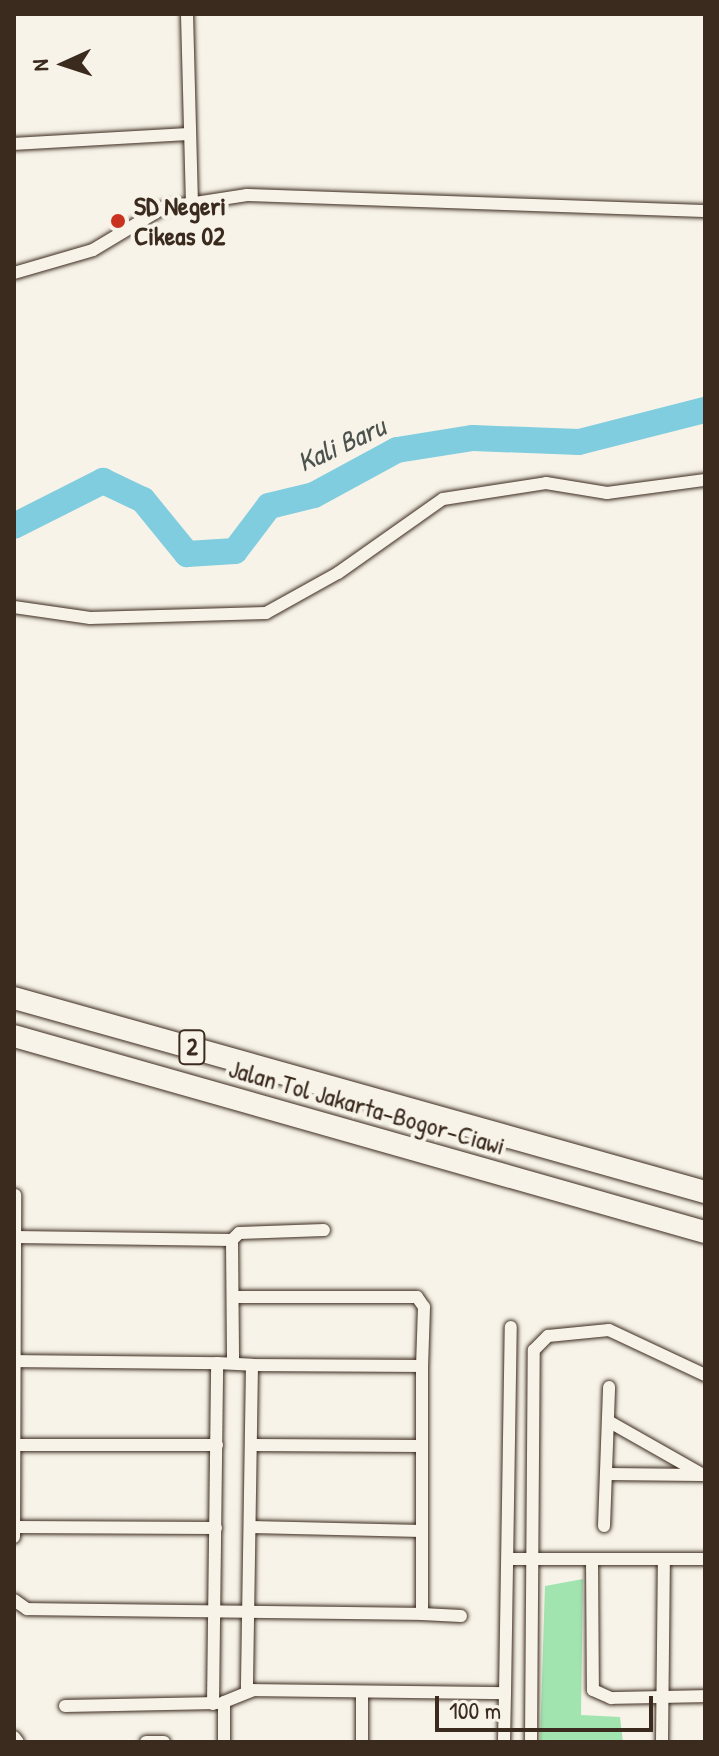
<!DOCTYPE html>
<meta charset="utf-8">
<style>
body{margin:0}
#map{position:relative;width:719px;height:1756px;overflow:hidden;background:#f7f3e8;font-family:"Patrick Hand",sans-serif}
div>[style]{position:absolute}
.green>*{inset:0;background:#a1e4af}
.river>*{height:26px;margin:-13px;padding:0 13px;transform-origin:13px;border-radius:13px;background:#80cddf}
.roads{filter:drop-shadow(0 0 2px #3b2a1e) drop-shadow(0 0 2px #3b2a1e)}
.minor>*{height:12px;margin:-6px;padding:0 6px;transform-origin:6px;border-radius:6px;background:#f7f3e8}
.motorway>*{height:22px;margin:-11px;padding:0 11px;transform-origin:11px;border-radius:11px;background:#f7f3e8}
.dots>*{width:22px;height:22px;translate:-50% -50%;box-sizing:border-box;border:4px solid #f7f3e8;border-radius:50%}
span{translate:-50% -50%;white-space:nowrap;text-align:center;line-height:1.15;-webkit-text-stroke:8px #f7f3e8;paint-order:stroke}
.shield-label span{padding:2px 6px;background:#f7f3e8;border:2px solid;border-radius:6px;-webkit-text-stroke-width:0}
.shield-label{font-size:24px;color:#3b2a1e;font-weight:700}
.poi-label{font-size:26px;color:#3b2a1e;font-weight:700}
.left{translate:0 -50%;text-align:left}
.street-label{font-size:26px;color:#3b2a1e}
.water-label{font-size:28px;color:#4c534e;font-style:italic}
.frame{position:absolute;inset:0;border:16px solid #3b2a1e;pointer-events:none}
.north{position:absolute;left:24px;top:24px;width:80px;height:80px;-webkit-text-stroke:6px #f7f3e8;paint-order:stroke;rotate:267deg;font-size:22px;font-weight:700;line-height:32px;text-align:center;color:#3b2a1e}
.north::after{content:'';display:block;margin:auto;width:28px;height:36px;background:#3b2a1e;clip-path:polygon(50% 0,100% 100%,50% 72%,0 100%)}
.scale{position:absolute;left:435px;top:1696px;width:218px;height:36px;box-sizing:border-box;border:4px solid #3b2a1e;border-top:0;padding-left:10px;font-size:24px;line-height:28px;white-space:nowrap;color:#3b2a1e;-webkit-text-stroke:6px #f7f3e8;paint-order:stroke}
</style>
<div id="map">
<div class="green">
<div style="clip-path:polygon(583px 1579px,581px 1715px,620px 1717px,623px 1742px,540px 1742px,545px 1586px)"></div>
</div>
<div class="river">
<div style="left:14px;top:526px;width:100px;rotate:-26.8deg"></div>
<div style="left:103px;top:481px;width:44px;rotate:25.4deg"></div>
<div style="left:143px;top:500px;width:70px;rotate:50.8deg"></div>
<div style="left:187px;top:554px;width:48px;rotate:-3.6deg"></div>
<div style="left:235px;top:551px;width:56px;rotate:-52.9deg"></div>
<div style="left:269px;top:506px;width:46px;rotate:-13.7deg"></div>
<div style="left:314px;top:495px;width:94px;rotate:-28.5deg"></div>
<div style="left:397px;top:450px;width:77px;rotate:-9deg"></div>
<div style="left:473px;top:438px;width:106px;rotate:2.2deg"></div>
<div style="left:579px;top:442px;width:130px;rotate:-14.3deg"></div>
</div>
<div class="roads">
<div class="minor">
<div style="left:187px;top:14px;width:188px;rotate:88.5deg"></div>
<div style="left:14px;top:144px;width:173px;rotate:-3.3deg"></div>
<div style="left:14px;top:273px;width:82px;rotate:-16.2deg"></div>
<div style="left:93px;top:250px;width:82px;rotate:-31deg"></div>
<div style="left:163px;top:208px;width:85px;rotate:-8.8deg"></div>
<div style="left:247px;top:195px;width:458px;rotate:2deg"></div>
<div style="left:14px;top:607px;width:77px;rotate:8.2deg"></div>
<div style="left:90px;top:618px;width:176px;rotate:-1.6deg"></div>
<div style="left:266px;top:613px;width:82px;rotate:-29.1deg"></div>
<div style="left:338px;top:573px;width:128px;rotate:-35.2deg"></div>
<div style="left:443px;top:499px;width:104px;rotate:-8.8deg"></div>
<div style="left:546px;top:483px;width:62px;rotate:9.3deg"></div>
<div style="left:607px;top:493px;width:99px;rotate:-7.6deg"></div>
<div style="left:15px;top:1237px;width:217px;rotate:0.8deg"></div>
<div style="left:232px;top:1240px;width:10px;rotate:-45deg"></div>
<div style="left:239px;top:1233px;width:85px;rotate:-2deg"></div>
<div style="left:232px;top:1240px;width:123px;rotate:89.5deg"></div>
<div style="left:233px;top:1297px;width:184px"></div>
<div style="left:417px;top:1297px;width:12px;rotate:55deg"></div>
<div style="left:424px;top:1307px;width:59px;rotate:91.9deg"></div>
<div style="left:14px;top:1361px;width:203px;rotate:0.6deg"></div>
<div style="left:608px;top:1421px;width:109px;rotate:29.6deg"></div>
<div style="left:14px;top:1445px;width:203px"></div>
<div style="left:253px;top:1445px;width:169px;rotate:0.3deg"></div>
<div style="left:606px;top:1474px;width:97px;rotate:0.6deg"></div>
<div style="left:604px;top:1526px;width:139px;rotate:-87.9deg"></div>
<div style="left:14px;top:1527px;width:202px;rotate:0.3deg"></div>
<div style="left:251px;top:1527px;width:171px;rotate:1.3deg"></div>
<div style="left:14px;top:1537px;width:342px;rotate:-89.8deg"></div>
<div style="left:508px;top:1559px;width:197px"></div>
<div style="left:592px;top:1559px;width:131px;rotate:89.6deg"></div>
<div style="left:593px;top:1690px;width:20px;rotate:24deg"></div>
<div style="left:611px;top:1698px;width:94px;rotate:-1.2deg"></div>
<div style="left:14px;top:1600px;width:16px;rotate:35deg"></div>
<div style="left:27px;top:1609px;width:395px;rotate:0.7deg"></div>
<div style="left:422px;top:1614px;width:248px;rotate:-90deg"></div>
<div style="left:422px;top:1366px;width:170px;rotate:-179.7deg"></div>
<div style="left:422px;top:1614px;width:39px;rotate:3deg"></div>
<div style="left:505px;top:1693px;width:366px;rotate:-89.1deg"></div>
<div style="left:213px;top:1704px;width:341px;rotate:-89.3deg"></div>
<div style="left:217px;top:1363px;width:35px;rotate:3deg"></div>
<div style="left:252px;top:1365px;width:325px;rotate:90.9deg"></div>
<div style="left:65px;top:1706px;width:152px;rotate:-1.1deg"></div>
<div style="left:14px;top:1737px;width:6px;rotate:51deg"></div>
<div style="left:146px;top:1742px;width:18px"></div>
<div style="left:224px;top:1742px;width:40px;rotate:-90deg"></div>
<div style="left:224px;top:1702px;width:31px;rotate:-22deg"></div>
<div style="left:253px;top:1690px;width:252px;rotate:0.7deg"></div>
<div style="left:505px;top:1693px;width:49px;rotate:91.2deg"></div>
<div style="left:362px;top:1742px;width:49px;rotate:-90deg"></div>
<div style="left:531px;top:1742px;width:392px;rotate:-89.6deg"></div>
<div style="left:534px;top:1350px;width:20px;rotate:-45deg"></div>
<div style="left:548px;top:1336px;width:61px;rotate:-5.6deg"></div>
<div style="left:609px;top:1330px;width:106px;rotate:25.1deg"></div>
<div style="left:662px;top:1742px;width:183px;rotate:-89.4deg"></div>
</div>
<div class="motorway">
<div style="left:14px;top:998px;width:718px;rotate:15.68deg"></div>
<div style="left:14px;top:1036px;width:718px;rotate:15.84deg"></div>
</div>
</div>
<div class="dots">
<div style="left:118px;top:221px;background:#c8321e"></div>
</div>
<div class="shield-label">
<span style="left:192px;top:1047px">2</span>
</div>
<div class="poi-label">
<span class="left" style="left:134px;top:221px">SD Negeri<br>Cikeas 02</span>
</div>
<div class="street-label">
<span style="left:367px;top:1107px;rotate:16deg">Jalan Tol Jakarta–Bogor–Ciawi</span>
</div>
<div class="water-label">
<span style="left:341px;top:444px;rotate:-25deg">Kali Baru</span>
</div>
<div class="frame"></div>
<div class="north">N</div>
<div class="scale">100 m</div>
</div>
